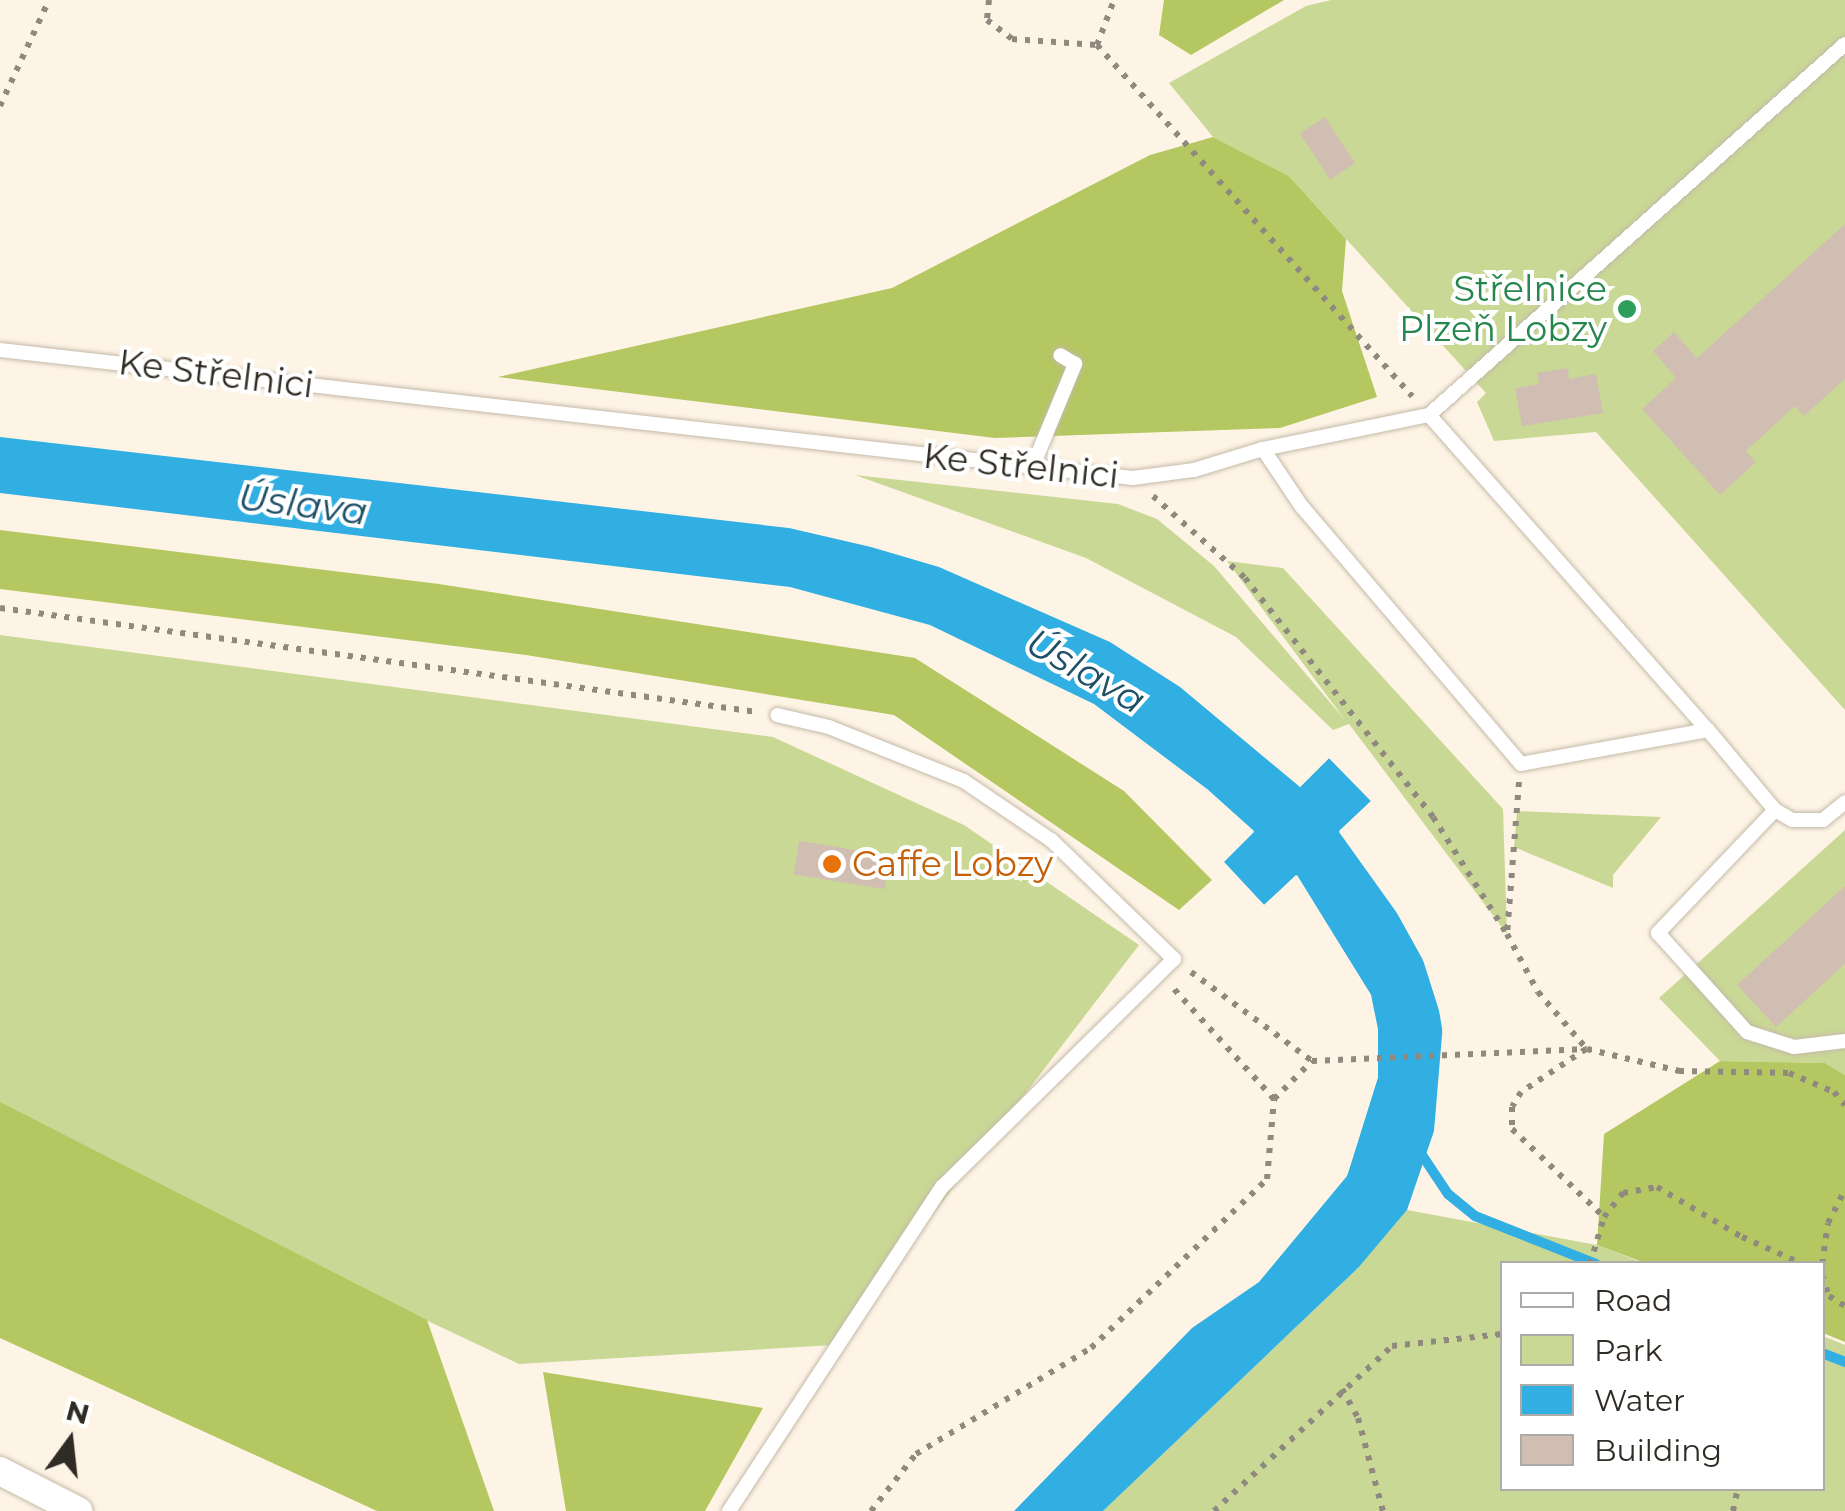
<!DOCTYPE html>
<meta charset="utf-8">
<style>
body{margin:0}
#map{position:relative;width:1845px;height:1511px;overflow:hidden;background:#fef4e6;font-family:Montserrat,sans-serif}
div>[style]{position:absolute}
.green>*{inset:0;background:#cad895}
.forest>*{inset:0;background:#b5c761}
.water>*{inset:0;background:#31afe3}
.pier>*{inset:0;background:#fef4e6}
.stream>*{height:10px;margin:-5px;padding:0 5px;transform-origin:5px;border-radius:5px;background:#31afe3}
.building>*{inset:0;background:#d0beb2;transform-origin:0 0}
.path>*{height:6px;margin-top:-3px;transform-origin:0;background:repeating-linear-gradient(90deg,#90897f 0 5px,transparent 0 13px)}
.roads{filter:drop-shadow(0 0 2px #c5baa9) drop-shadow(0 0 2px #c5baa9)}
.lane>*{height:14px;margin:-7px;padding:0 7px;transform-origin:7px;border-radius:7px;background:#fff}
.street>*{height:28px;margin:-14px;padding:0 14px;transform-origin:14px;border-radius:14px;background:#fff}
.dots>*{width:28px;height:28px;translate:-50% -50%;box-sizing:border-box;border:5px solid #fff;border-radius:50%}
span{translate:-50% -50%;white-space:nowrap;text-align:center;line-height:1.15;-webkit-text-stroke:8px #fff;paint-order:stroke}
.leisure-label{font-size:35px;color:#27864d}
.right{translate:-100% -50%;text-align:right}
.street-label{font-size:35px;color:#302c25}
.food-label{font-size:35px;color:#c56008}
.left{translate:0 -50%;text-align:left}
.water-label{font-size:38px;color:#1f5066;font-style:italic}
.legend{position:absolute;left:1500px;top:1261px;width:325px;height:230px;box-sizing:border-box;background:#fff;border:2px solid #acaba8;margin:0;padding:12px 18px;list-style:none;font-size:30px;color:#302c25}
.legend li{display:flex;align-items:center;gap:20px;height:50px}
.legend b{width:50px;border:2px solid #acaba8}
.north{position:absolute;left:20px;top:1391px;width:100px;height:100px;-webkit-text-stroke:8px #fff;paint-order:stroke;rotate:15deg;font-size:28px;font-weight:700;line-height:40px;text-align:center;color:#302c25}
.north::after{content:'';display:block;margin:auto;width:35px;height:45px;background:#302c25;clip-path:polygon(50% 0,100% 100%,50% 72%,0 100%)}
</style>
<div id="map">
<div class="green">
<div style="clip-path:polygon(1331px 0,1845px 0,1845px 710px,1596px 432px,1494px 441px,1477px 402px,1486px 393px,1289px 176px,1213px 137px,1169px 83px,1306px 6px)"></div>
<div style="clip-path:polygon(855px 475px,1118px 504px,1157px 519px,1214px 566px,1345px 720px,1227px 561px,1283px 568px,1503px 809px,1507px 934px,1349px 724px,1333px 730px,1236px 637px,1086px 558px)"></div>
<div style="clip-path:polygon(0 635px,773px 737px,964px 825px,1139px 945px,833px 1345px,519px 1364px,0 1119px)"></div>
<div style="clip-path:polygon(1517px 811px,1661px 817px,1613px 875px,1613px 888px,1514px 847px)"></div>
<div style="clip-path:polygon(1845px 830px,1845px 1075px,1825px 1063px,1720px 1061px,1659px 998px)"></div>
<div style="clip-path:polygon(1407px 1210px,1597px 1245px,1643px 1263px,1502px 1264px,1502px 1488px,1822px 1488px,1823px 1336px,1845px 1345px,1845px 1511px,1103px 1511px,1359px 1267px)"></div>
</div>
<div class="forest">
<div style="clip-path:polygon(1164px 0,1284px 0,1191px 55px,1159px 35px)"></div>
<div style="clip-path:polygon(1213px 137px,1289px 176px,1346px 239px,1342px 291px,1377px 397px,1280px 428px,995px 438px,498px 377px,892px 288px,1150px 155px)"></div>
<div style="clip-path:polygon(0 530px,439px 584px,915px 658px,1124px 791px,1212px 880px,1179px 910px,894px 715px,526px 655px,0 589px)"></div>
<div style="clip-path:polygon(1720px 1061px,1825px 1063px,1845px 1075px,1845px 1342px,1823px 1333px,1822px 1264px,1645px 1263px,1597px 1245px,1604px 1134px)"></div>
<div style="clip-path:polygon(0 1102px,427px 1320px,494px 1511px,377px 1511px,0 1338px)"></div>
<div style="clip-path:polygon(543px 1372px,763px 1408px,705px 1511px,566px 1511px)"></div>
</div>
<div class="water">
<div style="clip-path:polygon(0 437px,789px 528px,871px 547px,939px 567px,1110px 642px,1180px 687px,1300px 787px,1329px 758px,1371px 801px,1339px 832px,1417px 941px,1443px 1023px,1434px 1131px,1407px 1210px,1359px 1267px,1103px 1511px,1014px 1511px,1192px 1328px,1259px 1282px,1347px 1176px,1378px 1077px,1378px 1029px,1371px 995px,1297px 875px,1264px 905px,1223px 861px,1254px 831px,1207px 789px,1094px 704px,930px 625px,790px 587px,0 493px)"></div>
</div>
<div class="pier">
<div style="clip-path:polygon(1253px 737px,1300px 780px,1331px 753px,1376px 799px,1346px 832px,1421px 938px,1448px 1023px,1447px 1075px,1432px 1154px,1445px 1046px,1434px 980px,1382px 886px,1339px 831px,1371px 801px,1329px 758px,1300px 787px)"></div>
<div style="clip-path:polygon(1207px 789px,1254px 832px,1224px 862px,1264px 905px,1296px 875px,1371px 995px,1378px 1077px,1347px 1176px,1373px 1077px,1367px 996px,1296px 882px,1263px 910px,1219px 864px,1247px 832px,1203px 793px)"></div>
</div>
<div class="stream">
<div style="left:1418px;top:1149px;width:54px;rotate:56.3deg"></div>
<div style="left:1448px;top:1194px;width:35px;rotate:39deg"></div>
<div style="left:1475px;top:1216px;width:130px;rotate:21.6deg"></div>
<div style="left:1822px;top:1353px;width:25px;rotate:21deg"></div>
</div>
<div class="building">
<div style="left:1325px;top:117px;width:55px;height:30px;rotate:57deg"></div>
<div style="clip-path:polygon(1845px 224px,1845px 379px,1804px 416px,1795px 406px,1746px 451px,1756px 462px,1720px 495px,1642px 409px,1676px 378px,1653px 351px,1674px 332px,1697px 358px)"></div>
<div style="clip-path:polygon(1568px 368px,1569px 379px,1596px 374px,1603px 413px,1522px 426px,1515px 388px,1539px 384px,1537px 373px)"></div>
<div style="left:799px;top:841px;width:92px;height:34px;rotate:9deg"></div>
<div style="clip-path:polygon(1845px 886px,1845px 964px,1776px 1027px,1737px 985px)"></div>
</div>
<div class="path">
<div style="left:989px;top:0;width:20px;rotate:96deg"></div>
<div style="left:987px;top:20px;width:31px;rotate:37deg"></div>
<div style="left:1012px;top:39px;width:85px;rotate:4deg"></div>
<div style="left:1097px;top:45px;width:472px;rotate:48.1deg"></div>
<div style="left:1097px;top:45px;width:48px;rotate:-69.3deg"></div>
<div style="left:0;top:106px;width:117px;rotate:-65.2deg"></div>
<div style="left:1153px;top:496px;width:123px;rotate:41.7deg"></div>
<div style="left:1245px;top:578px;width:304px;rotate:51.8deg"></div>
<div style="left:1433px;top:817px;width:138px;rotate:57.7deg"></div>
<div style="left:0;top:608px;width:764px;rotate:7.82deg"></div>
<div style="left:1519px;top:782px;width:152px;rotate:94.5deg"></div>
<div style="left:1507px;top:934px;width:66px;rotate:61.9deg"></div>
<div style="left:1538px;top:992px;width:74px;rotate:49.4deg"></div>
<div style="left:1191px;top:972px;width:150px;rotate:36.3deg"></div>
<div style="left:1312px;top:1061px;width:275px;rotate:-2.5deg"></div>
<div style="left:1587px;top:1049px;width:95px;rotate:13.4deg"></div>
<div style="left:1679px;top:1071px;width:110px;rotate:1deg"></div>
<div style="left:1789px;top:1073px;width:49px;rotate:22.9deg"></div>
<div style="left:1834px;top:1092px;width:17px;rotate:50deg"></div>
<div style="left:1586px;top:1049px;width:78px;rotate:146.5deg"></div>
<div style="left:1521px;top:1092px;width:17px;rotate:121deg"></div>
<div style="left:1512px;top:1107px;width:22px;rotate:90deg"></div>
<div style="left:1512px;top:1129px;width:127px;rotate:43.7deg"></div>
<div style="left:1274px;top:1099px;width:54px;rotate:-45deg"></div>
<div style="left:1590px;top:1264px;width:49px;rotate:-73.4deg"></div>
<div style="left:1604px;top:1217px;width:31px;rotate:-52deg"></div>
<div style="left:1623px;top:1193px;width:35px;rotate:-10deg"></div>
<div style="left:1657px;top:1187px;width:99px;rotate:30.5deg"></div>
<div style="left:1742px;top:1237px;width:67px;rotate:23.9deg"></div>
<div style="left:1822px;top:1264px;width:41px;rotate:-81.7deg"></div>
<div style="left:1828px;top:1223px;width:38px;rotate:-63deg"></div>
<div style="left:1822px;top:1275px;width:22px;rotate:72deg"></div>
<div style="left:1829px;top:1296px;width:19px;rotate:32deg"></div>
<div style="left:1342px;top:1389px;width:33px;rotate:61deg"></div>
<div style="left:1358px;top:1418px;width:96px;rotate:75deg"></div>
<div style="left:871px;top:1511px;width:73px;rotate:-51.7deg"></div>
<div style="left:916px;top:1454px;width:205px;rotate:-31.2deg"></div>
<div style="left:1091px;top:1348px;width:244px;rotate:-43.8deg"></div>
<div style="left:1267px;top:1179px;width:80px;rotate:-85deg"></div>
<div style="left:1274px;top:1099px;width:149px;rotate:-132.3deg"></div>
<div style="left:1214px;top:1511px;width:243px;rotate:-42.8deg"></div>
<div style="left:1392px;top:1346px;width:111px;rotate:-6.2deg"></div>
<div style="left:1733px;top:1511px;width:24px;rotate:-78deg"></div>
</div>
<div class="roads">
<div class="lane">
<div style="left:0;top:350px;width:1140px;rotate:6.45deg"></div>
<div style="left:1133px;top:478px;width:62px;rotate:-7.5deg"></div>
<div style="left:1194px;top:470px;width:72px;rotate:-16.9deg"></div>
<div style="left:1263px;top:449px;width:169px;rotate:-11.6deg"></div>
<div style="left:1429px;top:415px;width:421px;rotate:48.5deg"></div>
<div style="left:1708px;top:730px;width:190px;rotate:169.7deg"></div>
<div style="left:1521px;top:764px;width:338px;rotate:-130.4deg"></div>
<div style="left:1302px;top:507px;width:70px;rotate:-123.9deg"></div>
<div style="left:1429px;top:415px;width:557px;rotate:-41.73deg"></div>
<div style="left:1032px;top:468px;width:113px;rotate:-67.5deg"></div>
<div style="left:1075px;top:364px;width:17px;rotate:-149deg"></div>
<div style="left:1708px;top:730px;width:104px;rotate:50.1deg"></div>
<div style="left:1775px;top:810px;width:20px;rotate:30deg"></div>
<div style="left:1792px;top:820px;width:31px"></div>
<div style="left:1823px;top:820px;width:28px;rotate:-39deg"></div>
<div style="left:1775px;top:810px;width:170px;rotate:133.6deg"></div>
<div style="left:1658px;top:933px;width:133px;rotate:48deg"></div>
<div style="left:1747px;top:1032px;width:49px;rotate:17.7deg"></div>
<div style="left:1794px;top:1047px;width:51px;rotate:-6.7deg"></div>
<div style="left:729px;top:1511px;width:388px;rotate:-56.7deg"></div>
<div style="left:942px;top:1187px;width:325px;rotate:-44.5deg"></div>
<div style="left:1174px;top:959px;width:171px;rotate:-135.9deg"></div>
<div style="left:1051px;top:840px;width:105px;rotate:-145.9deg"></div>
<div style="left:964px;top:781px;width:145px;rotate:-158.2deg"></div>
<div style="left:829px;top:727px;width:53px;rotate:-167deg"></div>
</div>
<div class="street">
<div style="left:0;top:1471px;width:88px;rotate:27.1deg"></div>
</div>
</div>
<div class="dots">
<div style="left:1627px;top:309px;background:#2e9e5b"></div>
<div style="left:832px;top:864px;background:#e8710a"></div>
</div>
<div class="leisure-label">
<span class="right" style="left:1607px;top:309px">Střelnice<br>Plzeň Lobzy</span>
</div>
<div class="street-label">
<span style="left:216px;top:374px;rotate:7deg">Ke Střelnici</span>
<span style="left:1021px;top:466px;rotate:6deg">Ke Střelnici</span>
</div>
<div class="food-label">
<span class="left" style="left:852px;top:864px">Caffe Lobzy</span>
</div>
<div class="water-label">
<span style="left:303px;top:504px;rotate:7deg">Úslava</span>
<span style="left:1086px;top:671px;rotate:30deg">Úslava</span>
</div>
<ul class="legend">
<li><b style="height:12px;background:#fff"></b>Road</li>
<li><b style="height:28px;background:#cad895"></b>Park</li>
<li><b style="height:28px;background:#31afe3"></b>Water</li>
<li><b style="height:28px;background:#d0beb2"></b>Building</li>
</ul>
<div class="north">N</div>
</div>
